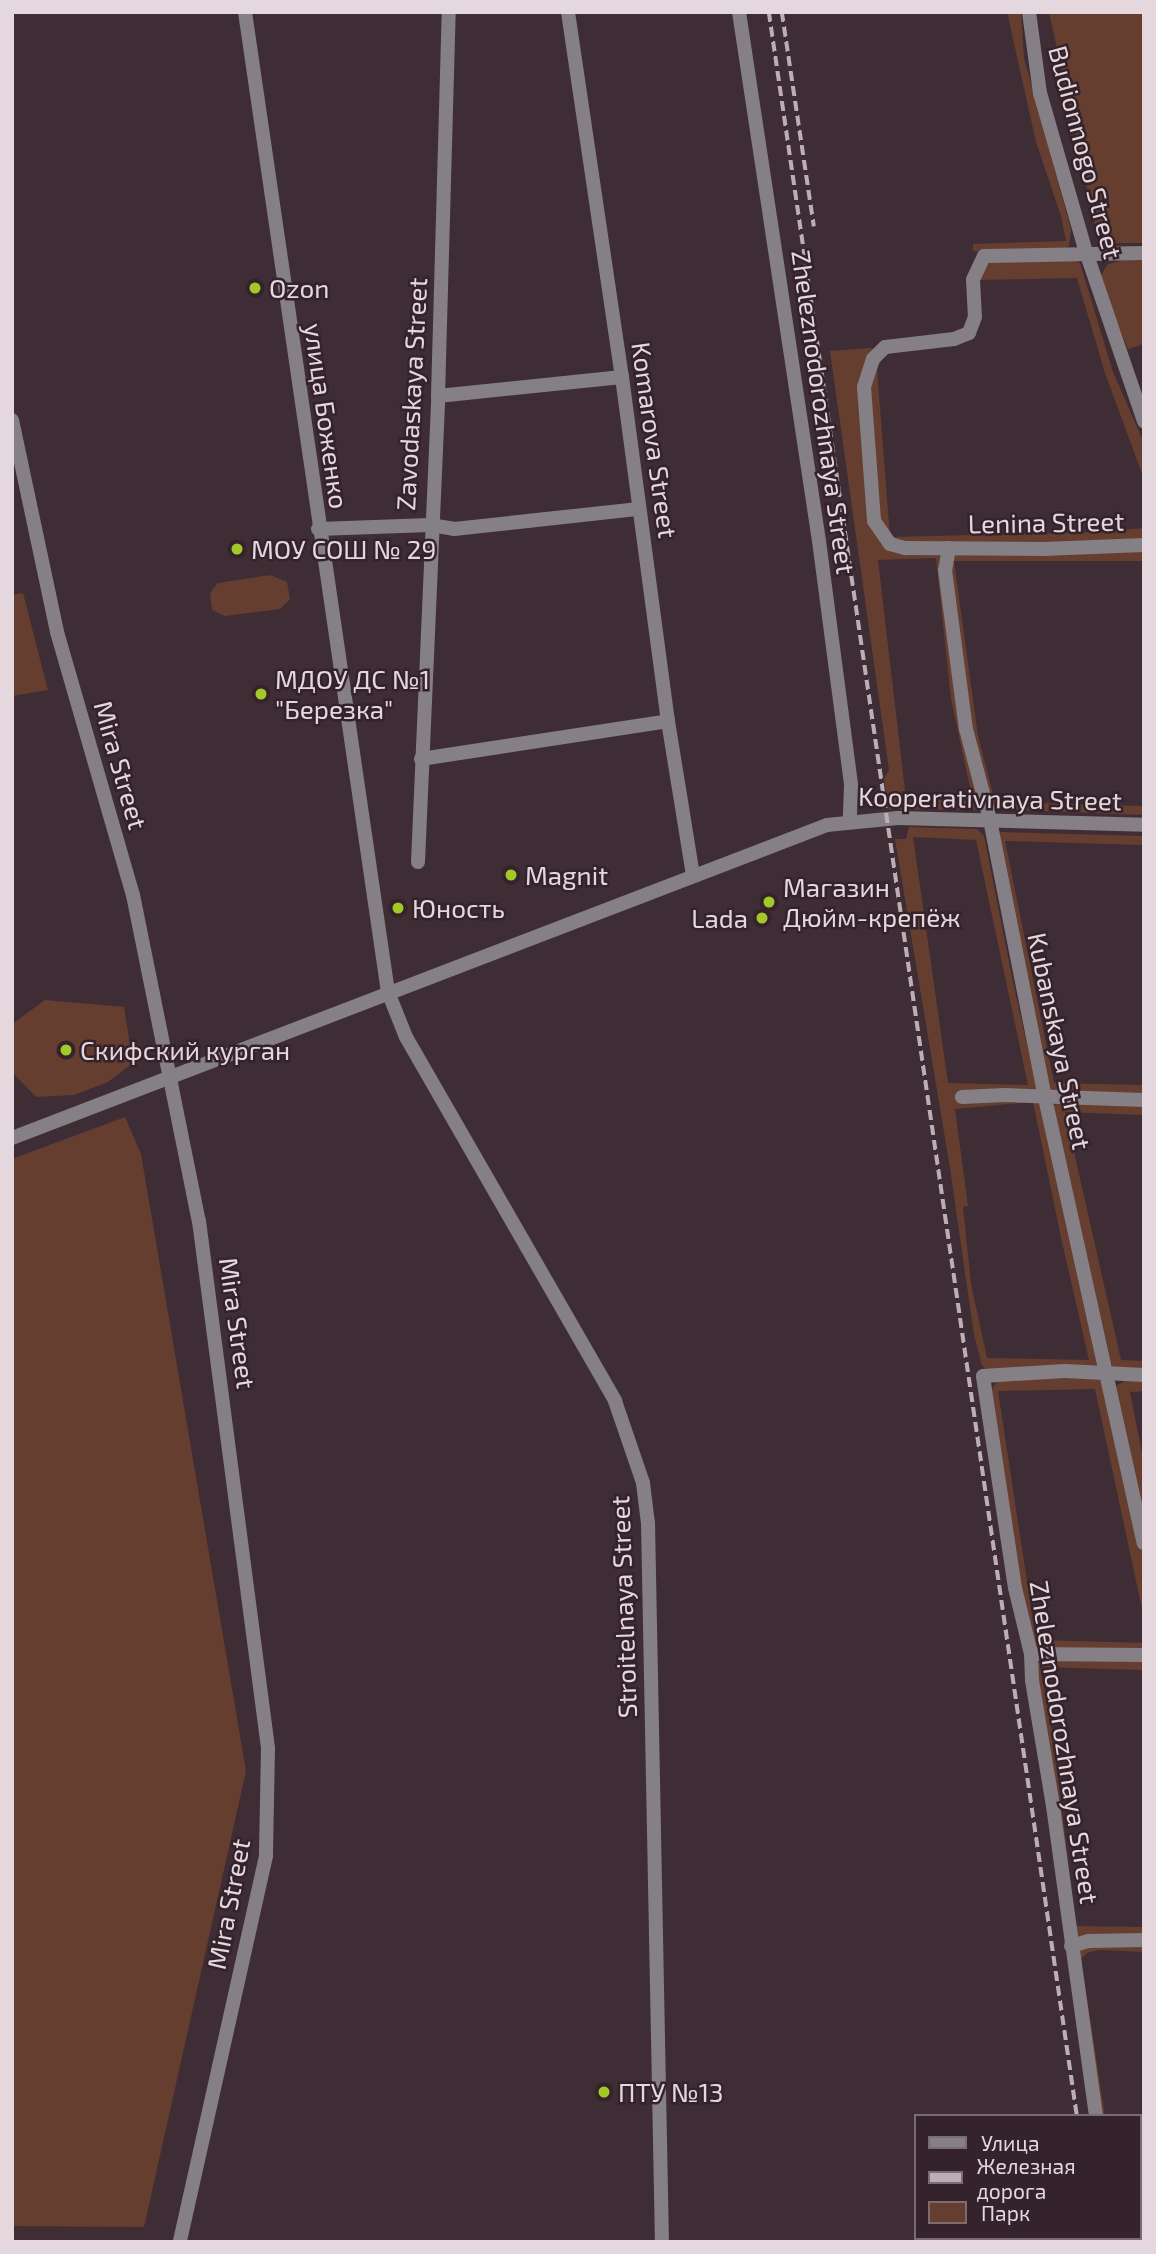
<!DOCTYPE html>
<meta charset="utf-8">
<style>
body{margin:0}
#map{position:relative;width:1156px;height:2254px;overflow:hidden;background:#3f2d36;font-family:"Exo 2",sans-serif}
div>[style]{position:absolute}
.green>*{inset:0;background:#653e2f}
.minor>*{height:14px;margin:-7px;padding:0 7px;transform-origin:7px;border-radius:7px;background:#857f86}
.rail>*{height:3.5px;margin-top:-1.75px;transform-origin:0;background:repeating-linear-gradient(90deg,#bdaeb5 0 10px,transparent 0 15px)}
.dots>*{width:19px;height:19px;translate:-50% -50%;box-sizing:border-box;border:4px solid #35232b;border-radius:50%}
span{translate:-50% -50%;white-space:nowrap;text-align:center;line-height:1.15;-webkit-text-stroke:5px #35232b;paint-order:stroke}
.street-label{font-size:26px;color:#e4d7dd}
.poi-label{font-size:26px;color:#e4d7dd}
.left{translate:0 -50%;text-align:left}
.right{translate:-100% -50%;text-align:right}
.frame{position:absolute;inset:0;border:14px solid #e4d7dd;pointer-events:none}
.legend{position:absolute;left:914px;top:2114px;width:228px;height:126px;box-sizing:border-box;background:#35232b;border:2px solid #7b6b72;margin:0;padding:9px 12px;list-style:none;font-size:21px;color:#e4d7dd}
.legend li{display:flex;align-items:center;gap:14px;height:35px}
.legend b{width:35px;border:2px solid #7b6b72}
</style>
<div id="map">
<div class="green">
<div style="clip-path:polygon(1007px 12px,1021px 12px,1024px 58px,1071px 229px,1069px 246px,1061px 250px,996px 254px,973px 251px,973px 244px,1066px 241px,1061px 216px,1036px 142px)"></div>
<div style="clip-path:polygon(1049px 12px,1144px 12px,1144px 243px,1099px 243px)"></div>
<div style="clip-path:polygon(1068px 258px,1080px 263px,1113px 372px,1144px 443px,1144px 479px,1105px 373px,1077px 278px,976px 280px,983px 262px)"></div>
<div style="clip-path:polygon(1124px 260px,1144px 260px,1144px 344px,1128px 349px,1102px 286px,1101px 275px,1108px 264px)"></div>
<div style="clip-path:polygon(evenodd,870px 348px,876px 350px,869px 360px,880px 542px,940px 554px,943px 557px,979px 810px,889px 809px,884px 779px,889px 770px,830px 351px,870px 348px,936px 558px,951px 699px,973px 801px,906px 799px,878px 560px,936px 558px)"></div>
<div style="clip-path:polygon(885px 352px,877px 369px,890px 537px,1098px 532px,1144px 528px,1144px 542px,894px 542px,880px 528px,868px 383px)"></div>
<div style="clip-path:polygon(1144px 549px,1144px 561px,954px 561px,978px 736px,995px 802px,1144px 806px,1144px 815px,994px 809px,989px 800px,972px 746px,950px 594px,951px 556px,959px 552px)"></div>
<div style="clip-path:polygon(270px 575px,287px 582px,290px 599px,280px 609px,225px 616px,212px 610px,210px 593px,218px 583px)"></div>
<div style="clip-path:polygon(23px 593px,48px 690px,12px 696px,12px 595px)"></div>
<div style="clip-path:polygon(evenodd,909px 827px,977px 829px,984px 836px,1013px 982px,1099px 1367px,989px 1373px,982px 1365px,974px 1335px,950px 1168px,895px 839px,906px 839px,909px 827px,913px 837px,976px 840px,1028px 1085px,948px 1083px,913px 837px,909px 827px,1033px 1102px,1062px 1242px,1089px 1360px,987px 1358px,971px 1284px,963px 1207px,968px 1206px,955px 1109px,1033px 1102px)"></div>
<div style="clip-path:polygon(1001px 832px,1144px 836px,1144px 845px,1005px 841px,1054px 1083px,1144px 1085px,1144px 1098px,1050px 1091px,995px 837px)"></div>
<div style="clip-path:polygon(45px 1000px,124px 1007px,133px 1063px,108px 1082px,74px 1095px,36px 1097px,12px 1072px,12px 1024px)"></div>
<div style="clip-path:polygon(1059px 1103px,1144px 1104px,1144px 1115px,1065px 1112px,1121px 1360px,1144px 1361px,1144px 1372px,1112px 1367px,1054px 1112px,1054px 1105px)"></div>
<div style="clip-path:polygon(125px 1117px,141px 1154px,246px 1771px,144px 2227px,12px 2226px,12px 1159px)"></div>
<div style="clip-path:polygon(1009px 1377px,1103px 1378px,1144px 1561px,1144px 1618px,1095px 1389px,998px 1391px,1036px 1640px,1144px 1643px,1144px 1653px,1035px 1650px,1028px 1641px,991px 1391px,997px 1381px)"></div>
<div style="clip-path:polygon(1130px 1378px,1144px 1379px,1144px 1391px,1130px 1392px,1144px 1463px,1144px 1521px,1116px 1386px)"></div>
<div style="clip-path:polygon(1144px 1658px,1144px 1670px,1040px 1667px,1052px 1731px,1076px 1926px,1144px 1927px,1144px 1938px,1075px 1940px,1036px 1668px,1040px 1660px)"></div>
<div style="clip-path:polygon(1144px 1943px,1144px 1952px,1099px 1950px,1087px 1953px,1081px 1959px,1105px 2116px,1099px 2116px,1077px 1952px,1082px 1948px)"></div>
</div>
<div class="minor">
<div style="left:245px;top:12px;width:990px;rotate:81.7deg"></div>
<div style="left:388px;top:992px;width:48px;rotate:68.2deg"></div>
<div style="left:406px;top:1037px;width:420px;rotate:60.1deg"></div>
<div style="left:615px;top:1401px;width:87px;rotate:71.1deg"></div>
<div style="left:643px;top:1483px;width:39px;rotate:83deg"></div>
<div style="left:648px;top:1522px;width:720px;rotate:88.89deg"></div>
<div style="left:568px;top:12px;width:369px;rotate:81.6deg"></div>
<div style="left:622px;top:377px;width:347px;rotate:82.4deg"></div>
<div style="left:668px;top:721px;width:156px;rotate:80.8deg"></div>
<div style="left:739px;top:12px;width:535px;rotate:81.4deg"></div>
<div style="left:819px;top:541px;width:246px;rotate:82.5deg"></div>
<div style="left:851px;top:785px;width:35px;rotate:92deg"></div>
<div style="left:1029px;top:12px;width:82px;rotate:82.3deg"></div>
<div style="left:1040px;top:93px;width:166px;rotate:73.9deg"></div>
<div style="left:1086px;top:252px;width:179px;rotate:71.1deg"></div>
<div style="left:1144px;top:253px;width:160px;rotate:178.9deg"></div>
<div style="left:984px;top:256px;width:26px;rotate:115deg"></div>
<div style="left:973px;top:280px;width:37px;rotate:87deg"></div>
<div style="left:975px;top:317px;width:17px;rotate:111deg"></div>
<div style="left:969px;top:333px;width:16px;rotate:158deg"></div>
<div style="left:954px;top:339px;width:69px;rotate:173.4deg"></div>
<div style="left:885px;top:347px;width:17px;rotate:135deg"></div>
<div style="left:873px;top:359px;width:29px;rotate:108deg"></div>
<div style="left:864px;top:387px;width:134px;rotate:85.7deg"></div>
<div style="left:874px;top:521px;width:28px;rotate:55deg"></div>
<div style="left:890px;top:544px;width:16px;rotate:15deg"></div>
<div style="left:905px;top:548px;width:138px;rotate:0.4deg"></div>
<div style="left:1043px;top:549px;width:101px;rotate:-2.3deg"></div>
<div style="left:438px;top:396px;width:185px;rotate:-5.9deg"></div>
<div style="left:12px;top:420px;width:217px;rotate:78deg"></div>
<div style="left:57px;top:632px;width:274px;rotate:73.9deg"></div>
<div style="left:133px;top:895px;width:333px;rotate:78.6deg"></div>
<div style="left:199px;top:1221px;width:531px;rotate:82.54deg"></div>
<div style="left:268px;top:1748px;width:108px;rotate:91.1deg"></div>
<div style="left:266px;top:1856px;width:395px;rotate:102.6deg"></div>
<div style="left:318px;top:529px;width:112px;rotate:-2deg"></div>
<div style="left:430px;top:525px;width:24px;rotate:9deg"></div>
<div style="left:454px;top:529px;width:186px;rotate:-6.2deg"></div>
<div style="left:949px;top:548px;width:22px;rotate:100deg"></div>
<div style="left:945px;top:570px;width:160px;rotate:82.5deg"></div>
<div style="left:966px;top:729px;width:94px;rotate:75.2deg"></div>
<div style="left:990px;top:820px;width:283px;rotate:78.8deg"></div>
<div style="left:1045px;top:1098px;width:456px;rotate:77.5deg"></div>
<div style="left:421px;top:759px;width:250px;rotate:-8.7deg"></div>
<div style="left:418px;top:862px;width:466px;rotate:-87.5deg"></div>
<div style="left:438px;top:396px;width:384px;rotate:-88.4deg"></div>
<div style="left:962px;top:1097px;width:43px;rotate:-2.7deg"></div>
<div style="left:1005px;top:1095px;width:139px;rotate:2.1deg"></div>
<div style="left:12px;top:1138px;width:873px;rotate:-21.01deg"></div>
<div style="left:827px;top:825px;width:71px;rotate:-5.6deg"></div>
<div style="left:898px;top:818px;width:246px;rotate:1.6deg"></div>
<div style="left:1031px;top:1654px;width:113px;rotate:0.5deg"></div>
<div style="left:1071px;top:1946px;width:19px;rotate:-16deg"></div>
<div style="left:1089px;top:1941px;width:55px;rotate:-1deg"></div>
<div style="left:1096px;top:2116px;width:313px;rotate:-97.9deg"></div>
<div style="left:1053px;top:1806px;width:127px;rotate:-99.5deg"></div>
<div style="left:1032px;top:1681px;width:27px;rotate:-92deg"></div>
<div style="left:1031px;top:1654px;width:68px;rotate:-103.6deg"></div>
<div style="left:1015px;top:1588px;width:214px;rotate:-98.6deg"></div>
<div style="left:983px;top:1376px;width:82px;rotate:-3.5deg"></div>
<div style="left:1065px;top:1371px;width:79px;rotate:2.9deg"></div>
<div style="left:1112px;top:2238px;width:4px;rotate:76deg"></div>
<div style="left:1140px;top:2242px;width:4px;rotate:-14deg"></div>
</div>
<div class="rail">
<div style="left:769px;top:12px;width:2126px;rotate:81.67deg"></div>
<div style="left:782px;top:12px;width:217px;rotate:81.5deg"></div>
<div style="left:1095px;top:2238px;width:4px;rotate:90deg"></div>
</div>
<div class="dots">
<div style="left:255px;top:288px;background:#a2c928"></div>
<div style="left:237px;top:549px;background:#a2c928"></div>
<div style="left:261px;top:694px;background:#a2c928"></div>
<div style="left:511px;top:875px;background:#a2c928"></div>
<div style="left:769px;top:902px;background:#a2c928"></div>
<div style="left:398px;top:908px;background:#a2c928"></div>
<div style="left:762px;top:918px;background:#a2c928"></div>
<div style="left:66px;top:1050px;background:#a2c928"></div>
<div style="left:604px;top:2092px;background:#a2c928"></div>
</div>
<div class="street-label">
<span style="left:1086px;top:152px;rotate:75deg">Budionnogo Street</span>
<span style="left:411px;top:394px;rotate:-87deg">Zavodaskaya Street</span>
<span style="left:824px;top:412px;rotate:82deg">Zheleznodorozhnaya Street</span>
<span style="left:327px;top:416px;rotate:82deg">улица Боженко</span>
<span style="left:655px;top:440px;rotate:82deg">Komarova Street</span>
<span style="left:1046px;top:522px;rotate:-1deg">Lenina Street</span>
<span style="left:121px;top:765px;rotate:74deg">Mira Street</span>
<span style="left:990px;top:798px;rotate:1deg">Kooperativnaya Street</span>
<span style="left:1060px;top:1041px;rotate:78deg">Kubanskaya Street</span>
<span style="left:238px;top:1323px;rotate:82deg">Mira Street</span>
<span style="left:623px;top:1607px;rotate:-92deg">Stroitelnaya Street</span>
<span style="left:1065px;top:1742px;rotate:81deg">Zheleznodorozhnaya Street</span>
<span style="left:228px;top:1904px;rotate:-79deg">Mira Street</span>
</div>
<div class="poi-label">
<span class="left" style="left:269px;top:288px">Ozon</span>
<span class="left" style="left:251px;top:549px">МОУ СОШ № 29</span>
<span class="left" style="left:275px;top:694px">МДОУ ДС №1<br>"Березка"</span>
<span class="left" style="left:525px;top:875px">Magnit</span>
<span class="left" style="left:783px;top:902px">Магазин<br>Дюйм-крепёж</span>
<span class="left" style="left:412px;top:908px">Юность</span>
<span class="right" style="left:748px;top:918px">Lada</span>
<span class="left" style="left:80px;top:1050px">Скифский курган</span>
<span class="left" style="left:618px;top:2092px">ПТУ №13</span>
</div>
<div class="frame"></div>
<ul class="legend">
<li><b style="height:9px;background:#857f86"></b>Улица</li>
<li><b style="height:9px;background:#bdaeb5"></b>Железная дорога</li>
<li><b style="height:19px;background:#653e2f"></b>Парк</li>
</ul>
</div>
